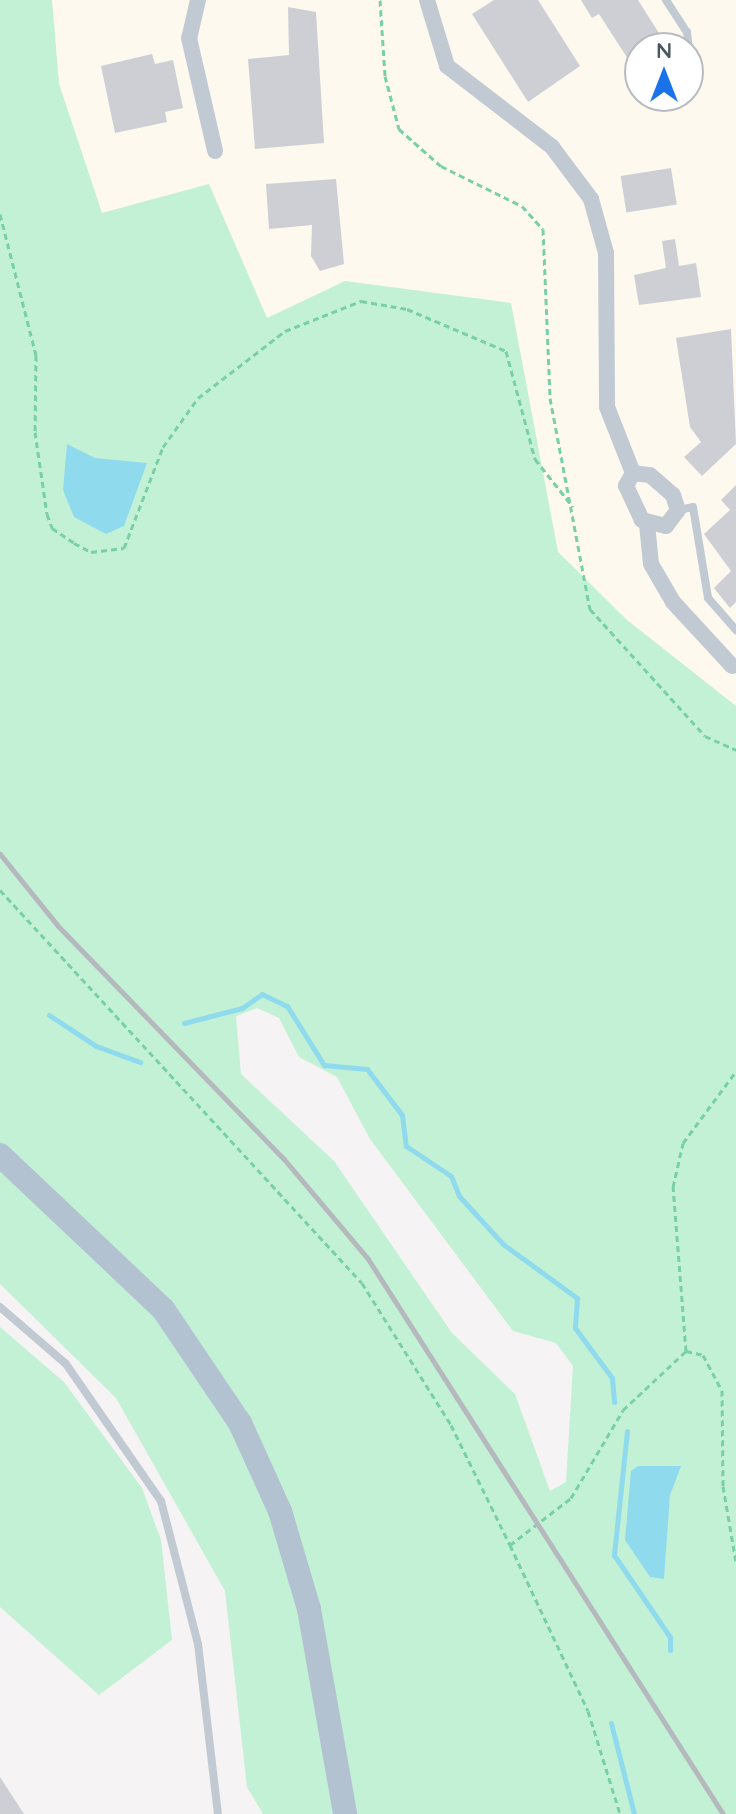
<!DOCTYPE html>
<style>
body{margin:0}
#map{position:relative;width:736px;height:1814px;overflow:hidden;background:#f5f3f3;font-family:Quicksand,sans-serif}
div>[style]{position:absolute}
.commercial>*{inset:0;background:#fdf9ef}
.green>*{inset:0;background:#c3f1d5}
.water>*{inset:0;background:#90daee}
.stream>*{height:5px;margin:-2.5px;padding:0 2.5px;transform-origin:2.5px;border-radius:2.5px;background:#90daee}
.building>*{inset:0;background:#cdcfd5;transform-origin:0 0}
.path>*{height:3px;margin-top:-1.5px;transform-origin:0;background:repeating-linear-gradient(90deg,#7ad0a6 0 6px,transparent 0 10px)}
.service>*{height:8px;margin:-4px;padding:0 4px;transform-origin:4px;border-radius:4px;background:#c1cad2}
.minor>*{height:16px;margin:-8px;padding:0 8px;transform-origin:8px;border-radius:8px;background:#c1cad2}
.primary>*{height:24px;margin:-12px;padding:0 12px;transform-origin:12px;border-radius:12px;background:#b3c2d1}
.rail>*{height:5px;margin:-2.5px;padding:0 2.5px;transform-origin:2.5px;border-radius:2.5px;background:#b5b8bd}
span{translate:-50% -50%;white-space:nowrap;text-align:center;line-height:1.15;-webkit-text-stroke:8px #fff;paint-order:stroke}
.north{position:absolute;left:624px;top:32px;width:80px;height:80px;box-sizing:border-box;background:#fff;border:2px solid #b7bbc0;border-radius:50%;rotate:0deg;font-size:22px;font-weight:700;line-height:32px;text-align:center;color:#4a5661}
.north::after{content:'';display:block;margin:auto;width:28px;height:36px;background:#1a73e8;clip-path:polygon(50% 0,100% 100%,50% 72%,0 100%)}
</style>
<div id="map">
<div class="commercial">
<div style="clip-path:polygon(evenodd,52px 0,736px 0,736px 706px,627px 620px,558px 552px,511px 304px,345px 281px,267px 319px,209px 184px,102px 213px,59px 84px,52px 0,640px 48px,688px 48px,688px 96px,640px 96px,640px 48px)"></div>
</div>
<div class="green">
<div style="clip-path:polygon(evenodd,0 0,52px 0,59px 84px,102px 213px,209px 184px,267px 318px,345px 281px,511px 303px,558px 552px,627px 620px,736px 706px,736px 1814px,263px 1814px,247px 1787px,225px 1591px,116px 1398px,0 1284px,0 0,257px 1008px,279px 1018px,299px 1057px,337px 1077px,370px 1139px,513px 1331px,556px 1343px,573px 1366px,566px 1482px,550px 1491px,515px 1394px,452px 1333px,334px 1161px,241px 1074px,236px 1016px,257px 1008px)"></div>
<div style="clip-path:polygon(0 1327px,64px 1382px,142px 1488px,161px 1540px,172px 1640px,99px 1695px,0 1607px)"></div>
</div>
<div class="water">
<div style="clip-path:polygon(67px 444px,95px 458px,147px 463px,124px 526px,106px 534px,74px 517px,63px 490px)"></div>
<div style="clip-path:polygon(638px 1466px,681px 1466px,670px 1495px,664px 1579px,650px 1577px,625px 1540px,631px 1471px)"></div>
</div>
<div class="stream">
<div style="left:49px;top:1015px;width:56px;rotate:33.4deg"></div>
<div style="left:96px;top:1046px;width:47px;rotate:20deg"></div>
<div style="left:184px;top:1023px;width:60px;rotate:-14.5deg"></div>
<div style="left:242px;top:1008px;width:24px;rotate:-35deg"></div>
<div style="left:262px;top:994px;width:28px;rotate:26deg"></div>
<div style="left:287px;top:1006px;width:70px;rotate:57.9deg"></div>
<div style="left:324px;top:1065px;width:43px;rotate:5.3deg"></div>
<div style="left:367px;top:1069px;width:58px;rotate:52.7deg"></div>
<div style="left:402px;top:1115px;width:31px;rotate:83deg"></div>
<div style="left:406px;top:1146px;width:54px;rotate:33.7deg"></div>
<div style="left:451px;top:1176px;width:22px;rotate:68deg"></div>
<div style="left:459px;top:1196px;width:65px;rotate:47.5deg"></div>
<div style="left:503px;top:1244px;width:92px;rotate:36.1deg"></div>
<div style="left:577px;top:1298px;width:30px;rotate:94deg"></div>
<div style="left:575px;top:1328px;width:62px;rotate:53.5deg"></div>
<div style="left:612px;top:1378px;width:24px;rotate:85deg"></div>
<div style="left:627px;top:1431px;width:125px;rotate:96deg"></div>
<div style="left:614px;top:1555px;width:99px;rotate:55.7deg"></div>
<div style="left:670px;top:1637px;width:13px;rotate:90deg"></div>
<div style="left:611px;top:1723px;width:94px;rotate:75.8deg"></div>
</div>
<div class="building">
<div style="clip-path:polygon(494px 0,538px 0,580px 66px,528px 102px,472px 14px)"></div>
<div style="clip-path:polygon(581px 0,638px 0,664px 41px,640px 48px,630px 62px,599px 14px,592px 18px)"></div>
<div style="clip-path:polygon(288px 7px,316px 12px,324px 143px,255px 149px,248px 59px,289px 55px)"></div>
<div style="clip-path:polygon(152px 54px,155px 64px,173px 60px,183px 108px,165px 112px,167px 122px,115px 133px,101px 66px)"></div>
<div style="left:671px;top:168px;width:37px;height:51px;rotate:81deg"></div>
<div style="clip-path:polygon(336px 179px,344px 264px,320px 271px,311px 256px,312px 225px,269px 229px,266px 184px)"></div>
<div style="clip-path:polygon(675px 239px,679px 266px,696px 263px,701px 297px,639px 305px,634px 275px,666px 268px,662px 241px)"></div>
<div style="clip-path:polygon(731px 329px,736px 444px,702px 476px,684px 457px,701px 442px,690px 427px,676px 338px)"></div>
<div style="clip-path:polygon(736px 485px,736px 602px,730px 608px,714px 588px,731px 571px,704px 534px,730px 510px,721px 500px)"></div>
<div style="clip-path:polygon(0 1777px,24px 1814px,0 1814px)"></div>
</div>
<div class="path">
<div style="left:380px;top:0;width:76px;rotate:86.2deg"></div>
<div style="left:385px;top:76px;width:55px;rotate:75.2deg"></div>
<div style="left:399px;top:129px;width:56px;rotate:41.4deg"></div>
<div style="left:441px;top:166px;width:90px;rotate:26.3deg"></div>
<div style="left:522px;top:206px;width:31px;rotate:48deg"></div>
<div style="left:543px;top:229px;width:169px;rotate:87.6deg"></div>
<div style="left:550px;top:398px;width:215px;rotate:79.3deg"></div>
<div style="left:590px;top:609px;width:171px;rotate:47.8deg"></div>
<div style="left:705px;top:736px;width:34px;rotate:24deg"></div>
<div style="left:0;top:214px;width:146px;rotate:75.7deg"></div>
<div style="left:36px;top:355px;width:77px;rotate:90.7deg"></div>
<div style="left:35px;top:432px;width:83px;rotate:81.7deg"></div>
<div style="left:47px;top:514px;width:15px;rotate:70deg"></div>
<div style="left:52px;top:528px;width:27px;rotate:34deg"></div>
<div style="left:74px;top:543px;width:19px;rotate:28deg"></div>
<div style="left:91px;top:552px;width:33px;rotate:-7deg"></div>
<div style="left:124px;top:548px;width:108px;rotate:-68.9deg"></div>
<div style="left:163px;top:447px;width:60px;rotate:-54.5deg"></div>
<div style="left:198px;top:398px;width:110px;rotate:-37.6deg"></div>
<div style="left:285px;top:331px;width:82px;rotate:-21.5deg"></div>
<div style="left:361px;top:301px;width:47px;rotate:9.9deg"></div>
<div style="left:407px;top:309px;width:108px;rotate:23deg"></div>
<div style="left:506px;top:351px;width:112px;rotate:75deg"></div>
<div style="left:535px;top:459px;width:61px;rotate:51.6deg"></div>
<div style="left:0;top:890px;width:534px;rotate:47.35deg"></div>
<div style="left:362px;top:1283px;width:168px;rotate:57.9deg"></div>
<div style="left:451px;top:1425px;width:134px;rotate:63.8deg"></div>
<div style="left:510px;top:1545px;width:183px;rotate:64.8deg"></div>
<div style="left:588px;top:1711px;width:108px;rotate:72.7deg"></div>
<div style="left:686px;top:1351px;width:165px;rotate:-94.5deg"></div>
<div style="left:673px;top:1187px;width:45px;rotate:-77.2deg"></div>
<div style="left:683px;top:1143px;width:89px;rotate:-53.6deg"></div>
<div style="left:510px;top:1545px;width:77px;rotate:-37.6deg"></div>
<div style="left:571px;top:1498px;width:102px;rotate:-59.4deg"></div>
<div style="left:623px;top:1410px;width:86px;rotate:-43.1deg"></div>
<div style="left:686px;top:1351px;width:17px;rotate:13deg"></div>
<div style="left:703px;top:1355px;width:40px;rotate:62deg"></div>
<div style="left:722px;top:1390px;width:96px;rotate:89.4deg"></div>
<div style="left:723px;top:1486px;width:77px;rotate:80.3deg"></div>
</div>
<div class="service">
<div style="left:666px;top:0;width:38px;rotate:57deg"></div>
<div style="left:687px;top:32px;width:37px;rotate:84deg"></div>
<div style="left:678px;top:510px;width:15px;rotate:-11deg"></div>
<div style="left:693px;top:507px;width:92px;rotate:80.6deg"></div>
<div style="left:708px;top:598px;width:43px;rotate:48.8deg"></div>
<div style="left:0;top:1307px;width:87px;rotate:40.8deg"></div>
<div style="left:66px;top:1364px;width:167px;rotate:55.3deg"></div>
<div style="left:161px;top:1501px;width:148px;rotate:75.5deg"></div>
<div style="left:198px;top:1644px;width:171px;rotate:83.3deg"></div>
</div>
<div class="minor">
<div style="left:198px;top:0;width:39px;rotate:103deg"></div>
<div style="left:189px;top:38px;width:116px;rotate:77deg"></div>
<div style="left:427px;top:0;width:69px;rotate:73.1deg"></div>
<div style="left:447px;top:66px;width:133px;rotate:37.6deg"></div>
<div style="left:552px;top:147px;width:65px;rotate:53.1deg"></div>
<div style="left:591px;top:199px;width:56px;rotate:74.5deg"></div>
<div style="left:606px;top:253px;width:154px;rotate:89.6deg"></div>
<div style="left:607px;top:407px;width:71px;rotate:68.5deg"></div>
<div style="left:633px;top:473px;width:17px;rotate:7deg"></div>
<div style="left:650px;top:475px;width:30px;rotate:41deg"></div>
<div style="left:673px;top:495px;width:16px;rotate:72deg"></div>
<div style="left:678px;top:510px;width:20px;rotate:127deg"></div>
<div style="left:666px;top:526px;width:25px;rotate:-166deg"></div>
<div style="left:642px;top:520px;width:38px;rotate:-115deg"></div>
<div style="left:626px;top:486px;width:15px;rotate:-62deg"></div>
<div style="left:647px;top:524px;width:40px;rotate:84.3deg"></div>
<div style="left:651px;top:564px;width:44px;rotate:59.9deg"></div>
<div style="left:673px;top:602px;width:87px;rotate:47.3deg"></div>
</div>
<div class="primary">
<div style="left:0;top:1155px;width:224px;rotate:43.4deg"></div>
<div style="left:163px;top:1309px;width:138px;rotate:56deg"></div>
<div style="left:240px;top:1423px;width:97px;rotate:65.6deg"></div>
<div style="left:280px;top:1511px;width:102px;rotate:73.5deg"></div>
<div style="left:309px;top:1609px;width:208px;rotate:80deg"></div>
</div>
<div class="rail">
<div style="left:0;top:854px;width:92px;rotate:51.1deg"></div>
<div style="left:58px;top:926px;width:323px;rotate:45.9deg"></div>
<div style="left:283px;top:1158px;width:132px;rotate:49.9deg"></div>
<div style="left:368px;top:1259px;width:659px;rotate:57.4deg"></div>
</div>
<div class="north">N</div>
</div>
